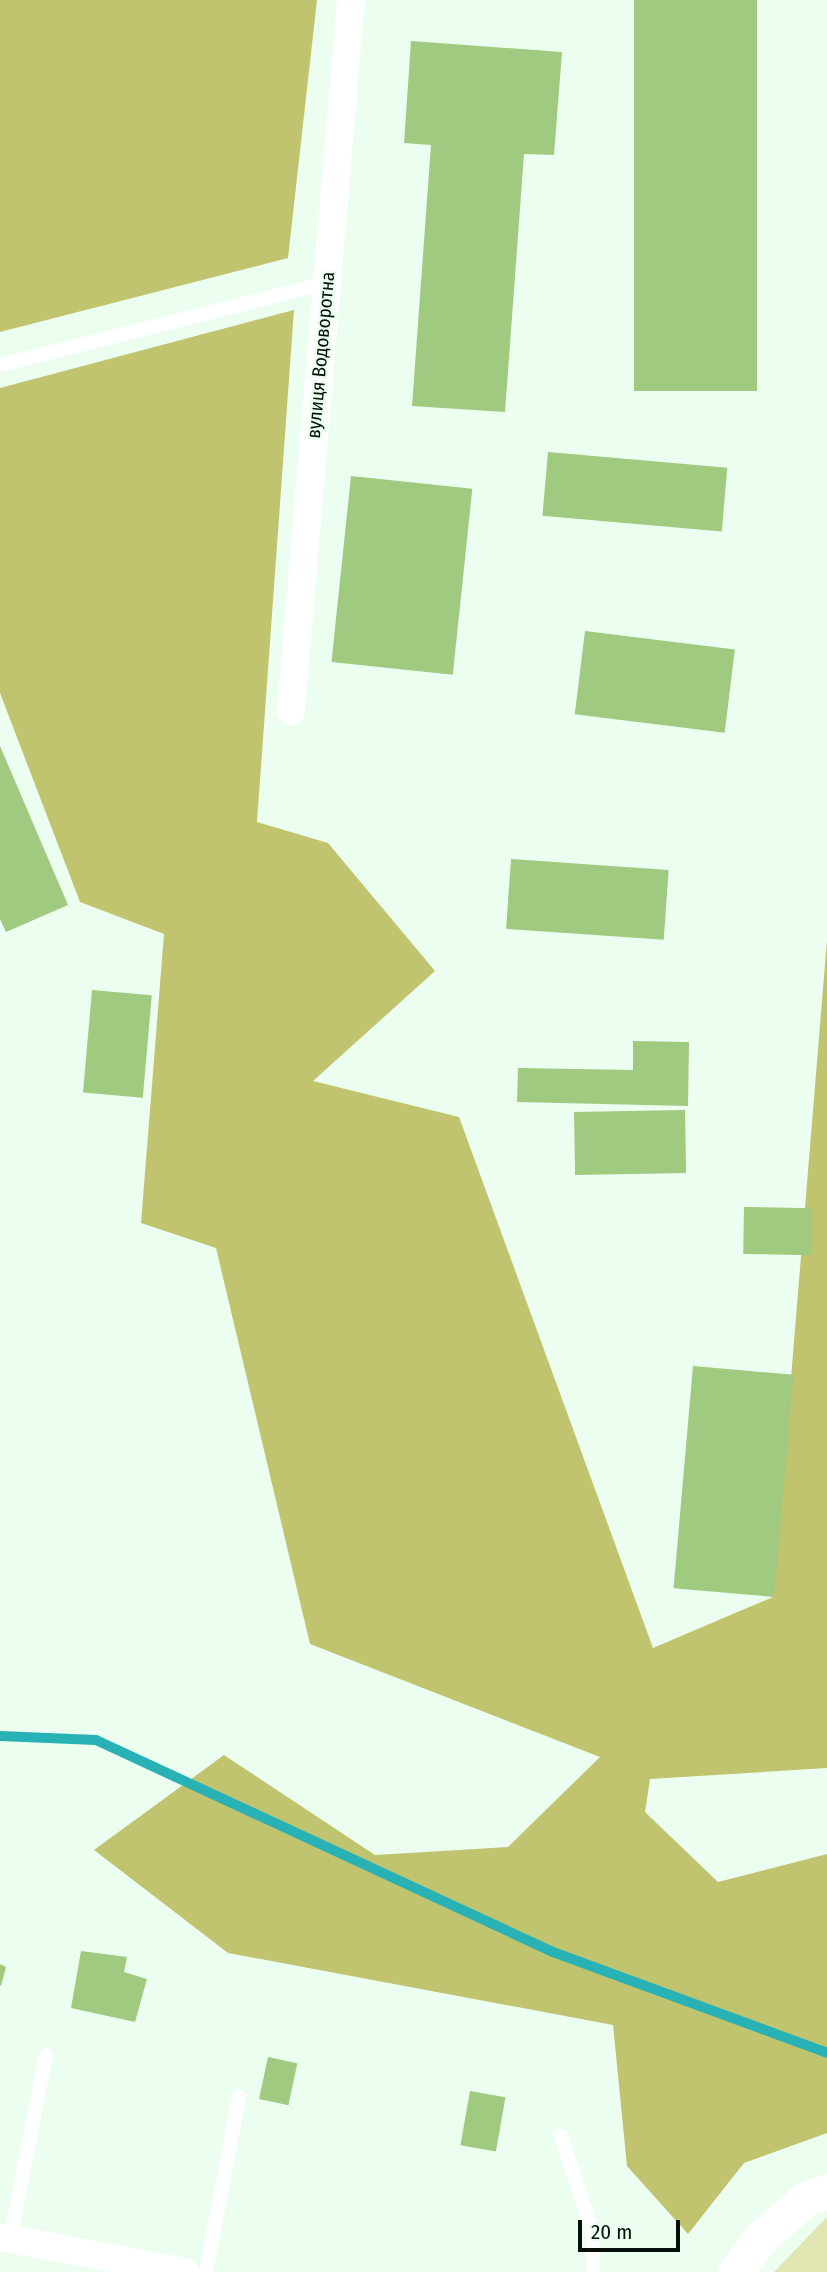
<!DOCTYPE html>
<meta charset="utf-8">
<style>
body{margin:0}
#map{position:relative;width:827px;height:2272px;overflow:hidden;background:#ebfef0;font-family:"Fira Sans Condensed",sans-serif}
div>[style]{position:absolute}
.green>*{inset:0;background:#e1e5b1}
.forest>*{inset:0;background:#c0c46e}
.stream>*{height:10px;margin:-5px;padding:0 5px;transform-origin:5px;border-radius:5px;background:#29b2b5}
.building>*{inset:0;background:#a0ca80;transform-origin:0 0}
.service>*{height:14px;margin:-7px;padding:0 7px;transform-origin:7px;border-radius:7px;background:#fff}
.minor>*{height:28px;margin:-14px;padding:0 14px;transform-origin:14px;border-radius:14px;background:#fff}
.tertiary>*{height:35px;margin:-17.5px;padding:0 17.5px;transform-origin:17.5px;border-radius:17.5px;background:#fff}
span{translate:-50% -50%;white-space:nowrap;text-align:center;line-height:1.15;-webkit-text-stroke:5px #ebfef0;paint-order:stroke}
.street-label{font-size:19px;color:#070f0a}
.scale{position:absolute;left:578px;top:2220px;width:102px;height:32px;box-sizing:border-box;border:4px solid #070f0a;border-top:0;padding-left:9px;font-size:21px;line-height:24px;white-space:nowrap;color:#070f0a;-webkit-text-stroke:5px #ebfef0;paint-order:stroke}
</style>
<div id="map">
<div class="green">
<div style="clip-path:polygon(827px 2218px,827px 2272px,774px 2272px,825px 2219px)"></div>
</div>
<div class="forest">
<div style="clip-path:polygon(0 0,317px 0,288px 258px,0 332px)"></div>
<div style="clip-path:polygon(294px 310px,257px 822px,328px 843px,435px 971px,313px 1081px,459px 1117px,653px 1648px,773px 1597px,827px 940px,827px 1768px,650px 1779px,645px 1812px,718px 1882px,827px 1854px,827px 2133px,744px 2163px,688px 2234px,627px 2166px,613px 2025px,228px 1953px,94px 1850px,224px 1755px,375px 1855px,508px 1847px,600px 1757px,310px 1644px,216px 1248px,141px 1223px,164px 934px,80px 902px,0 693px,0 388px)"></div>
</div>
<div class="stream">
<div style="left:0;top:1736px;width:96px;rotate:2.4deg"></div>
<div style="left:96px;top:1740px;width:504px;rotate:24.89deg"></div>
<div style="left:553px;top:1952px;width:292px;rotate:20.2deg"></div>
</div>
<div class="building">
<div style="left:634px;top:0;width:123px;height:391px"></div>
<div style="clip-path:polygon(411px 41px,562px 52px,554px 155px,524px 154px,505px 412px,412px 406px,431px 145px,404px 143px)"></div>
<div style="left:548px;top:452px;width:180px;height:64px;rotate:5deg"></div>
<div style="left:351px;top:476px;width:122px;height:187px;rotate:6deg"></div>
<div style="left:585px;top:631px;width:151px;height:84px;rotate:7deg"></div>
<div style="clip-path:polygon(0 746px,68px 905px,6px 932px,0 919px)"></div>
<div style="left:511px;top:859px;width:158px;height:70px;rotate:4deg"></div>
<div style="left:92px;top:990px;width:60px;height:103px;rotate:5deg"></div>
<div style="clip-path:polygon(633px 1041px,689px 1042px,688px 1106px,517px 1102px,518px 1068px,633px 1070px)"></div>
<div style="left:685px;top:1110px;width:63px;height:111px;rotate:89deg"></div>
<div style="left:744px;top:1207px;width:68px;height:47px;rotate:1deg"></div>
<div style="left:693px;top:1366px;width:101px;height:223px;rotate:5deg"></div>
<div style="clip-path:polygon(81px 1951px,127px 1957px,124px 1972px,147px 1979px,135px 2022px,71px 2008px)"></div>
<div style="clip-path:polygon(0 1964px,6px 1967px,1px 1986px,0 1985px)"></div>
<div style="left:268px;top:2057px;width:30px;height:43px;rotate:12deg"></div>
<div style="left:470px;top:2091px;width:36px;height:55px;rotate:10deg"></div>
</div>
<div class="service">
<div style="left:0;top:365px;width:336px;rotate:-14.1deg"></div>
<div style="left:561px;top:2136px;width:101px;rotate:71.6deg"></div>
<div style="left:593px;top:2232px;width:40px;rotate:90deg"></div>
<div style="left:10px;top:2240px;width:188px;rotate:-79deg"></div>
<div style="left:206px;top:2272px;width:178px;rotate:-79.3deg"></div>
</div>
<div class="minor">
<div style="left:291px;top:711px;width:714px;rotate:-85.18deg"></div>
<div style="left:0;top:2237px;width:188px;rotate:10.7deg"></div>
</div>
<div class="tertiary">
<div style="left:735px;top:2272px;width:44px;rotate:-52.4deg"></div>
<div style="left:762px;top:2237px;width:56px;rotate:-41.4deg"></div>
<div style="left:804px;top:2200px;width:25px;rotate:-21deg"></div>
</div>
<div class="street-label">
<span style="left:321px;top:355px;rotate:-85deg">вулиця Водоворотна</span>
</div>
<div class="scale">20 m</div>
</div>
